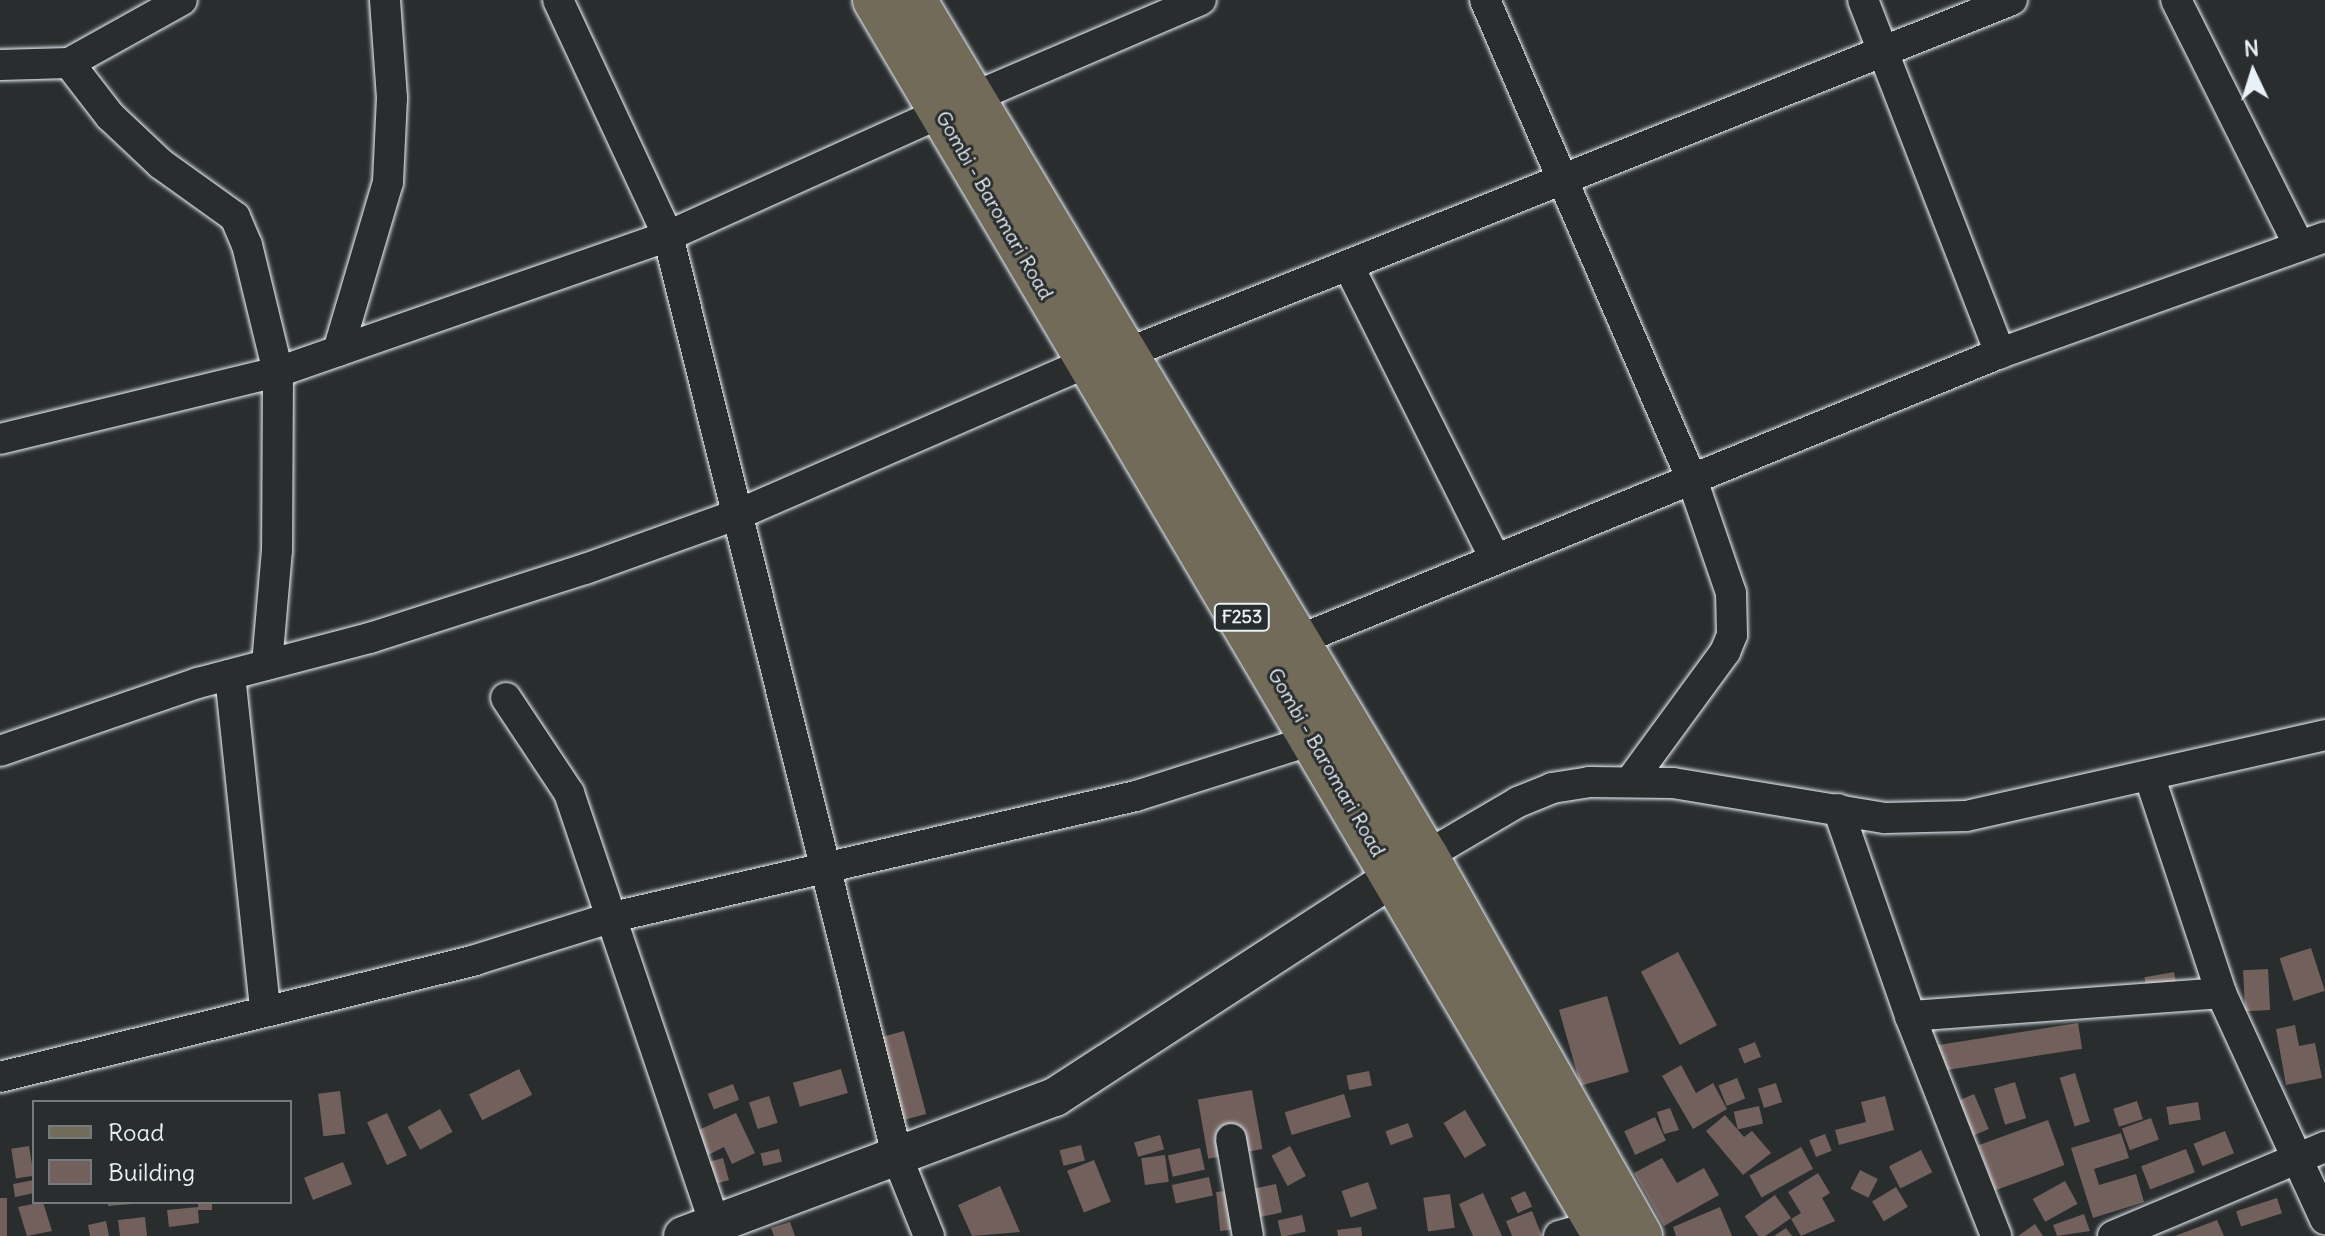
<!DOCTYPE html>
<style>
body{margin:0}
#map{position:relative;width:2325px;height:1236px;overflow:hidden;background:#2a2d2e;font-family:Delius,sans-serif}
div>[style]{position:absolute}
.building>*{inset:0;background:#72605c;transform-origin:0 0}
.roads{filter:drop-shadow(0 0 2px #e8f1f8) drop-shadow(0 0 2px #e8f1f8)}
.minor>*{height:30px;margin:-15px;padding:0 15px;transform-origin:15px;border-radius:15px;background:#2a2d2e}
.tertiary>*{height:38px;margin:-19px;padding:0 19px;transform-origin:19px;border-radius:19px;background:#2a2d2e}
.primary>*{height:44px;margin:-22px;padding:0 22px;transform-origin:22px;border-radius:22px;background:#726b5a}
span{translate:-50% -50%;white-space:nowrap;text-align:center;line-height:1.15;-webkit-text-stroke:6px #2a2d2e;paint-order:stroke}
.shield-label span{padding:2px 6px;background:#2a2d2e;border:2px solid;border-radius:6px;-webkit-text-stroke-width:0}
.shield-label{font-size:18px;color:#e8f1f8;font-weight:700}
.street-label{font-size:20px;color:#e8f1f8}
.legend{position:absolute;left:32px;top:1100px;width:260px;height:104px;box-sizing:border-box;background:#2a2d2e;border:2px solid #767b7f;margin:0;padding:10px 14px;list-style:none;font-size:24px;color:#e8f1f8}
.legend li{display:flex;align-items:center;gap:16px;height:40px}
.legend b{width:40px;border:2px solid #767b7f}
.north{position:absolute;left:2213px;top:32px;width:80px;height:80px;-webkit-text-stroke:6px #2a2d2e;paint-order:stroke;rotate:356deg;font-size:22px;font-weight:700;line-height:32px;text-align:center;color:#e8f1f8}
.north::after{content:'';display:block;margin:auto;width:28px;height:36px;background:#e8f1f8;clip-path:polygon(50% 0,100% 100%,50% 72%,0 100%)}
</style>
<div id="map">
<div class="building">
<div style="left:2311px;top:948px;width:45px;height:33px;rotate:72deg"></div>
<div style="left:1678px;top:952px;width:83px;height:42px;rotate:62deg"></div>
<div style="left:2268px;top:969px;width:41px;height:25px;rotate:87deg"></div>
<div style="left:2174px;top:972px;width:27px;height:30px;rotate:80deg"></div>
<div style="left:1607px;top:996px;width:79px;height:50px;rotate:74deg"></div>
<div style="left:2078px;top:1023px;width:26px;height:151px;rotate:81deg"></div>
<div style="clip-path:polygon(2295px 1025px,2299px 1046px,2315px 1043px,2322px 1078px,2286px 1085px,2276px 1029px)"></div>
<div style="left:904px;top:1031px;width:86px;height:27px;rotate:75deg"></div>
<div style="left:1755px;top:1042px;width:16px;height:18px;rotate:68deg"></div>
<div style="clip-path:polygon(1681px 1065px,1696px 1093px,1713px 1083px,1727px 1109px,1693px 1129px,1662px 1076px)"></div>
<div style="left:519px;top:1069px;width:29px;height:56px;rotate:63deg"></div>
<div style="left:841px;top:1069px;width:25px;height:50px;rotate:74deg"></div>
<div style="left:1369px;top:1071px;width:15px;height:23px;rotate:79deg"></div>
<div style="left:2075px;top:1073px;width:51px;height:16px;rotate:73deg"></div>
<div style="left:1737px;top:1078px;width:22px;height:20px;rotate:68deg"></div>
<div style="left:2015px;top:1082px;width:38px;height:22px;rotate:73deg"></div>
<div style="left:1776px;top:1083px;width:20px;height:19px;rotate:72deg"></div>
<div style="left:733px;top:1084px;width:17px;height:27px;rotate:69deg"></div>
<div style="left:1252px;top:1090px;width:60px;height:55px;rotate:80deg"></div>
<div style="left:340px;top:1091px;width:43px;height:22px;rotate:83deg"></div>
<div style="left:1344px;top:1094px;width:24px;height:62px;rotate:73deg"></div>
<div style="left:1974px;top:1094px;width:38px;height:24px;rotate:67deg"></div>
<div style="left:769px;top:1096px;width:28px;height:21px;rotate:72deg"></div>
<div style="clip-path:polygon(1885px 1096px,1894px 1130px,1839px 1145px,1835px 1130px,1866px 1122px,1861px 1102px)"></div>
<div style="left:2137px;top:1101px;width:19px;height:25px;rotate:72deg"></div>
<div style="left:2198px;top:1102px;width:18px;height:32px;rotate:81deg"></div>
<div style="left:1759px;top:1106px;width:18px;height:26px;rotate:77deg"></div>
<div style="clip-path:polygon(1670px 1108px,1679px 1130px,1664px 1134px,1657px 1112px)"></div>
<div style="left:440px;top:1109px;width:26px;height:37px;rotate:61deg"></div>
<div style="left:1465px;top:1110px;width:41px;height:25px;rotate:59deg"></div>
<div style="left:387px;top:1113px;width:47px;height:22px;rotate:65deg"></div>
<div style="clip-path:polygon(736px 1113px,755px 1153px,732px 1164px,724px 1147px,702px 1158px,690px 1134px)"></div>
<div style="clip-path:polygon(1725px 1115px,1744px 1137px,1752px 1131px,1771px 1153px,1743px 1175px,1706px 1131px)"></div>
<div style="left:1655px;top:1117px;width:26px;height:34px;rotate:65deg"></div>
<div style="left:2151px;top:1118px;width:23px;height:31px;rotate:70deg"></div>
<div style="left:2048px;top:1120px;width:48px;height:74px;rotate:70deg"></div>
<div style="left:1408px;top:1123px;width:15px;height:24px;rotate:70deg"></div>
<div style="left:2225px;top:1131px;width:24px;height:34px;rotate:68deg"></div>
<div style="clip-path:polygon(2121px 1133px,2129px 1158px,2094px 1169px,2099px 1185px,2136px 1174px,2144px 1202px,2093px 1218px,2071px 1148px)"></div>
<div style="left:1825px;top:1134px;width:18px;height:17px;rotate:68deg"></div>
<div style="left:1160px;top:1135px;width:15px;height:27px;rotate:74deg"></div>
<div style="left:1081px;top:1145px;width:16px;height:22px;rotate:76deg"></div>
<div style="left:29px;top:1146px;width:30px;height:18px;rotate:81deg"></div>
<div style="left:1290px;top:1146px;width:34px;height:21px;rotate:62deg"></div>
<div style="left:1801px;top:1147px;width:25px;height:59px;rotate:61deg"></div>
<div style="left:1200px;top:1148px;width:22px;height:33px;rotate:77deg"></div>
<div style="left:779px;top:1149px;width:13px;height:19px;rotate:77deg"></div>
<div style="left:2186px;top:1149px;width:25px;height:48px;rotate:69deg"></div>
<div style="left:1921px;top:1150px;width:25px;height:36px;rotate:63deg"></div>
<div style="left:1165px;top:1155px;width:27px;height:24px;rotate:82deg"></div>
<div style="left:723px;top:1158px;width:23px;height:17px;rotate:75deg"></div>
<div style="clip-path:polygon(1662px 1158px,1677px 1183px,1704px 1168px,1719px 1195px,1664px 1226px,1634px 1173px)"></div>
<div style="left:1094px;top:1160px;width:45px;height:29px;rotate:68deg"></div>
<div style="left:343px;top:1162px;width:24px;height:42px;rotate:68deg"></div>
<div style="left:1860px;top:1170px;width:20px;height:21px;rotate:27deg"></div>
<div style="clip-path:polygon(1818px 1173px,1830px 1193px,1822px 1198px,1835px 1221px,1801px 1236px,1791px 1219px,1801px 1213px,1788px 1192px)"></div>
<div style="left:1209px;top:1177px;width:19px;height:38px;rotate:78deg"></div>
<div style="clip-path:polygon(34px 1180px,34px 1193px,15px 1197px,13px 1184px)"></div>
<div style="left:2065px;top:1181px;width:26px;height:37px;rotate:61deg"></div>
<div style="left:1368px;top:1182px;width:28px;height:28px;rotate:71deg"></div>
<div style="left:1276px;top:1184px;width:29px;height:26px;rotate:78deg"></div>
<div style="clip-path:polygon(1000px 1186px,1020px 1232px,972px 1236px,958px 1205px)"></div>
<div style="left:1896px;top:1187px;width:23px;height:28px;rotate:59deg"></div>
<div style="left:1236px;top:1190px;width:39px;height:20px;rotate:84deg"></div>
<div style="left:1525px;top:1191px;width:17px;height:16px;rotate:65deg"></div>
<div style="clip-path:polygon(1483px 1193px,1502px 1236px,1473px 1236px,1459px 1204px)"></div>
<div style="left:1450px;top:1194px;width:34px;height:27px;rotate:82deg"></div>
<div style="left:1775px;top:1195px;width:28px;height:37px;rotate:55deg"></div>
<div style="left:0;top:1198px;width:7px;height:38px"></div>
<div style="left:2277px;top:1198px;width:16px;height:43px;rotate:72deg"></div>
<div style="clip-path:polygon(43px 1202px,52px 1231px,27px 1236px,18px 1207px)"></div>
<div style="clip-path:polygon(108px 1202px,132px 1202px,132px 1204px,108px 1206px)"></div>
<div style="clip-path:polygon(198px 1202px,212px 1202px,212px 1210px,198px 1210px,199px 1223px,169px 1227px,167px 1210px,198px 1207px)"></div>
<div style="clip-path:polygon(1720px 1207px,1732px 1236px,1676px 1236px,1673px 1227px)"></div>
<div style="clip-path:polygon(1532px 1211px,1542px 1236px,1512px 1236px,1506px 1221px)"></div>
<div style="clip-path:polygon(2084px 1214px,2090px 1231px,2057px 1236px,2053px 1225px)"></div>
<div style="left:1302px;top:1215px;width:17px;height:25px;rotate:77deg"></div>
<div style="clip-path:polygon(145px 1217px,147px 1236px,120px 1236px,118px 1220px)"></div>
<div style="clip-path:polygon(2217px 1220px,2224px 1236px,2175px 1236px)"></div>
<div style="clip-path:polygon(106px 1221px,109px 1236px,90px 1236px,88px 1225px)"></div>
<div style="clip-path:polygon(790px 1222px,795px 1236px,774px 1236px,771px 1228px)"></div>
<div style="clip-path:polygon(2035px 1224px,2043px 1236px,2018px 1236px)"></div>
<div style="clip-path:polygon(1361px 1227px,1362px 1236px,1338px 1236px,1337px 1230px)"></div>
<div style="clip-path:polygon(1786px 1228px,1792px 1236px,1774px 1236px)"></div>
</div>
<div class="roads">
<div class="minor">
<div style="left:558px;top:0;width:260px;rotate:65deg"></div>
<div style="left:668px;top:236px;width:951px;rotate:76.01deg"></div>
<div style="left:898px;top:1159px;width:83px;rotate:68.1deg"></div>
<div style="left:1485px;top:0;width:525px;rotate:66.66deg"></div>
<div style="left:1693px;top:482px;width:117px;rotate:71.1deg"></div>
<div style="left:1731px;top:593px;width:42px;rotate:88.6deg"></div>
<div style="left:1732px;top:635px;width:18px;rotate:112deg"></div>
<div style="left:1725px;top:652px;width:157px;rotate:126.2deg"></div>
<div style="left:1863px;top:0;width:379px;rotate:68.8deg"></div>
<div style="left:2176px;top:0;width:275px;rotate:63.4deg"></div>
<div style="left:69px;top:63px;width:67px;rotate:52.3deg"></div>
<div style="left:110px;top:116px;width:70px;rotate:43.3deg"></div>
<div style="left:161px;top:164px;width:91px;rotate:35.6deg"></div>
<div style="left:235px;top:217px;width:30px;rotate:67deg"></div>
<div style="left:247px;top:245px;width:131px;rotate:76.3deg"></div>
<div style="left:278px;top:372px;width:178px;rotate:90.3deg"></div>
<div style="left:277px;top:550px;width:115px;rotate:95deg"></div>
<div style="left:0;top:65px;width:69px;rotate:-1.7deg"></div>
<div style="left:69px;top:63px;width:129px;rotate:-29.1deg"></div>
<div style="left:972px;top:98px;width:249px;rotate:-23.2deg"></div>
<div style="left:1348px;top:265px;width:329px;rotate:63.4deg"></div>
<div style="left:338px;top:351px;width:176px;rotate:-73.5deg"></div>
<div style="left:388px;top:182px;width:84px;rotate:-87.3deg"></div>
<div style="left:392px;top:98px;width:98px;rotate:-94.1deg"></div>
<div style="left:1125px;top:354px;width:955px;rotate:-21.76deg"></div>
<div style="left:0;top:439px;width:286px;rotate:-13.6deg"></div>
<div style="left:278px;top:372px;width:413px;rotate:-19.2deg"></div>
<div style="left:668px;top:236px;width:299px;rotate:-24.3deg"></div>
<div style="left:1299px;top:640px;width:757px;rotate:-22.26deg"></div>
<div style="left:2000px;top:353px;width:345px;rotate:-19.6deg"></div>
<div style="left:230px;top:675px;width:336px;rotate:84deg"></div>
<div style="left:506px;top:698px;width:114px;rotate:56.4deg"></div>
<div style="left:569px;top:793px;width:456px;rotate:71.3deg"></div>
<div style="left:0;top:751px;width:209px;rotate:-19deg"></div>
<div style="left:198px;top:683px;width:178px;rotate:-14.7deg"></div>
<div style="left:370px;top:638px;width:226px;rotate:-17.8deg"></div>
<div style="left:585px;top:569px;width:166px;rotate:-19.7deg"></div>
<div style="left:741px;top:513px;width:378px;rotate:-23.5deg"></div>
<div style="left:2150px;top:778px;width:226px;rotate:71.7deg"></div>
<div style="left:2221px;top:993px;width:249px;rotate:65.3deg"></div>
<div style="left:1838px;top:809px;width:219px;rotate:70.8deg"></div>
<div style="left:1910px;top:1016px;width:236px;rotate:68.6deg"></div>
<div style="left:1426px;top:856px;width:107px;rotate:-30.4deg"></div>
<div style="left:1518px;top:802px;width:37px;rotate:-22deg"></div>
<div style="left:1552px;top:788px;width:37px;rotate:-9deg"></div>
<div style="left:1589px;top:782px;width:84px;rotate:0.7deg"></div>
<div style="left:1673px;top:783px;width:215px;rotate:9.4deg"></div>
<div style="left:1885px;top:818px;width:81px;rotate:-1.4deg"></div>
<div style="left:1966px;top:816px;width:368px;rotate:-12.7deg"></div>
<div style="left:1910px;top:1016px;width:312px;rotate:-4.2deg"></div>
<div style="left:0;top:1077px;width:489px;rotate:-13.8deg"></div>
<div style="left:475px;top:960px;width:145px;rotate:-17.3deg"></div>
<div style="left:613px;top:917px;width:537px;rotate:-13.03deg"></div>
<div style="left:1136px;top:796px;width:189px;rotate:-17.6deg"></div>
<div style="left:1231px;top:1139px;width:98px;rotate:80.1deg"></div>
<div style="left:1559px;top:1236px;width:41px;rotate:-15.4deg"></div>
<div style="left:2113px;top:1236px;width:230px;rotate:-22.8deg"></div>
</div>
<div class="tertiary">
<div style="left:683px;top:1236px;width:397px;rotate:-20.5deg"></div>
<div style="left:1055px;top:1097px;width:432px;rotate:-33deg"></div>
</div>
<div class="primary">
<div style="left:875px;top:0;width:1435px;rotate:59.43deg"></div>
<div style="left:914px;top:0;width:997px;rotate:59.12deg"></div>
<div style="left:1426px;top:856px;width:436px;rotate:60.6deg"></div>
</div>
</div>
<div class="shield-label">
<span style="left:1242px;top:617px">F253</span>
</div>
<div class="street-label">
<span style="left:995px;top:205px;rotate:60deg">Gombi - Baromari Road</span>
<span style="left:1327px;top:762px;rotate:60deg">Gombi - Baromari Road</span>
</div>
<ul class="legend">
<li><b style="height:10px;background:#726b5a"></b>Road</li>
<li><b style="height:22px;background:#72605c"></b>Building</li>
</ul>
<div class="north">N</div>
</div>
